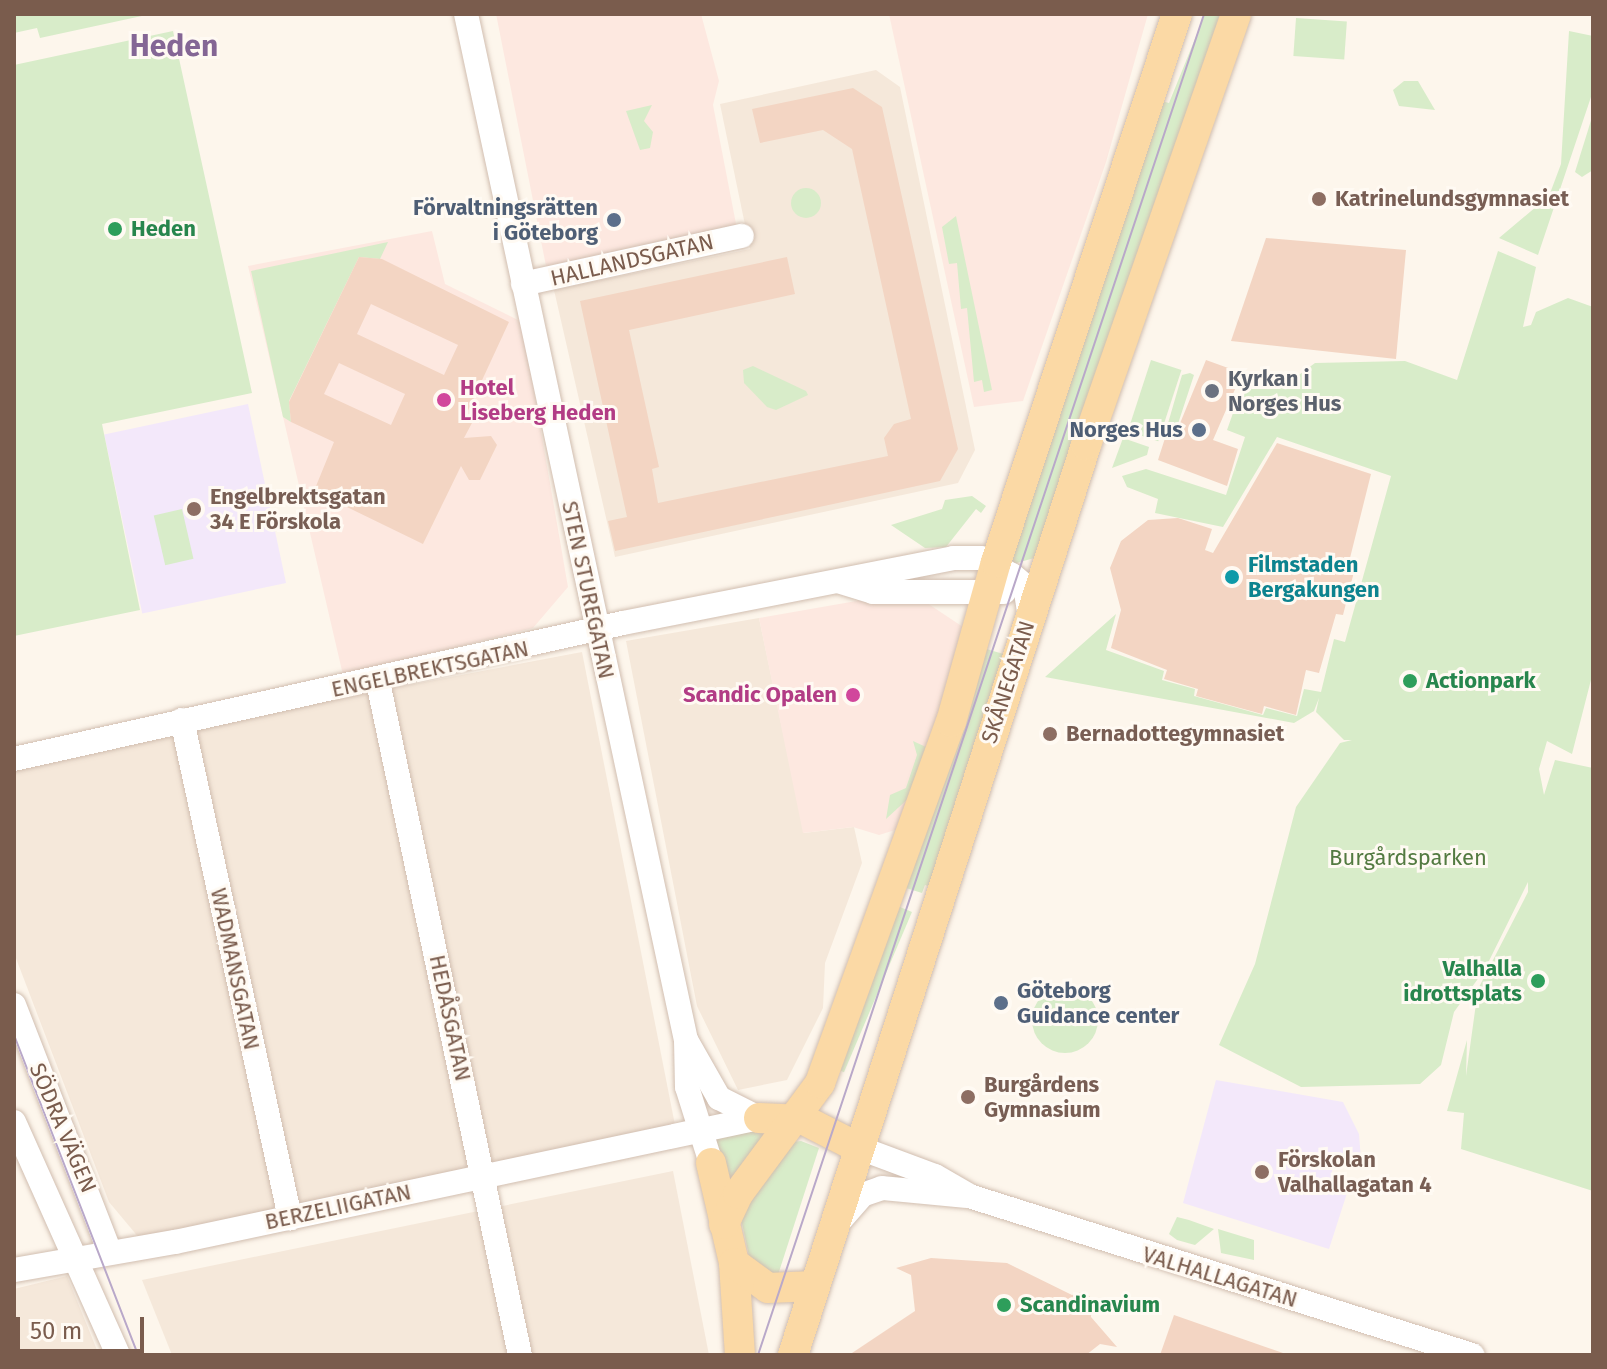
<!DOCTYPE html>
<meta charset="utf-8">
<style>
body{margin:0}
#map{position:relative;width:1607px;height:1369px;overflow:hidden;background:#fdf6ec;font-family:"Fira Sans",sans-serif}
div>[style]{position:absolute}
.residential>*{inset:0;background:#f5e8da}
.commercial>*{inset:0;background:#fde8e0}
.education>*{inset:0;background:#f3e8fa;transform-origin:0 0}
.green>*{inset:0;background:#d8ecc9;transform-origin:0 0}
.round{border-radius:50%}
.building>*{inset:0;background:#f3d5c3}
.roads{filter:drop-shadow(0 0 2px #d1beb0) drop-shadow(0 0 2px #d1beb0)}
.minor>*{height:24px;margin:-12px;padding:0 12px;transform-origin:12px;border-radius:12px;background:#fff}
.major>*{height:30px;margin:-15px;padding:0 15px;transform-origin:15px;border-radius:15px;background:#fbd9a5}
.tram>*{height:2px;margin:-1px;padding:0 1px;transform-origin:1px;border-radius:1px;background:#b9a8c9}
.dots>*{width:22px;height:22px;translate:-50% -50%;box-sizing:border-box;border:4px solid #fffaf3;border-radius:50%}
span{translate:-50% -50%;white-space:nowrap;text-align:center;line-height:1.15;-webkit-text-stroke:6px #fffaf3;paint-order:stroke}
.education-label{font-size:22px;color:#785e54;font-weight:700}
.left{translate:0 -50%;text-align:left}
.service-label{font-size:22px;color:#4e5e75;font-weight:700}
.right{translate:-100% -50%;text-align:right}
.leisure-label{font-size:22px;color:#27864d;font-weight:700}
.street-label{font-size:22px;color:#7a5c4d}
.worship-label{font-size:22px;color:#5b616d;font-weight:700}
.hotel-label{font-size:22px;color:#b23c85;font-weight:700}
.culture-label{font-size:22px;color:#0d838f;font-weight:700}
.park-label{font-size:22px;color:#537a41}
.district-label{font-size:30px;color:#846695;font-weight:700}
.frame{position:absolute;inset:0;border:16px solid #7a5c4d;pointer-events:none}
.scale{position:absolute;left:16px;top:1317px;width:128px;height:36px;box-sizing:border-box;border:4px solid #7a5c4d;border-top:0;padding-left:10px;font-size:24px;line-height:28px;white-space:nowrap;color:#7a5c4d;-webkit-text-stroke:6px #fffaf3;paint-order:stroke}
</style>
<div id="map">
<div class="residential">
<div style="clip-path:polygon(876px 70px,900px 87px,975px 450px,958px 483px,615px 557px,554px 290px,750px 249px,720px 104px)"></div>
<div style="clip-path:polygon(759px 618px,804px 833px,854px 827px,862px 863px,825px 963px,823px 1008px,787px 1080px,738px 1090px,697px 1006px,626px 641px)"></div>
<div style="clip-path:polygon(582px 652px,675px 1125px,140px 1239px,109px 1202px,14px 953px,14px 768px,198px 725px)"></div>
<div style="clip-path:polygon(673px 1171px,709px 1355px,172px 1355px,142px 1280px)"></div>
<div style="clip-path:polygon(67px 1276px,99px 1355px,14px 1355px,14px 1289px)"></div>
</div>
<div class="commercial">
<div style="clip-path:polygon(496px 14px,701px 14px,719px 81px,713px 105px,737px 229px,547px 271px)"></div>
<div style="clip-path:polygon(889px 14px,1148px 14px,1106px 162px,1023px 401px,974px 407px)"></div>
<div style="clip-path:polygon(432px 231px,445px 284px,522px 322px,568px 587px,533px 628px,343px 675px,248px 266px)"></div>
<div style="clip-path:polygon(862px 600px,927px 603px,969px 631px,911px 825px,879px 835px,853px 827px,803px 833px,759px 618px)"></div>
</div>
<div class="education">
<div style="left:248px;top:404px;width:183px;height:147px;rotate:78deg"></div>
<div style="clip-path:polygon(1216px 1080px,1343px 1102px,1359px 1134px,1361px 1160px,1335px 1155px,1330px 1183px,1348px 1190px,1329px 1249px,1183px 1203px)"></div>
</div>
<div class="green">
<div style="clip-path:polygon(14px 14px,151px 14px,40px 38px,37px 28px,14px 33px)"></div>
<div style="clip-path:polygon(1205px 14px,1221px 15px,1034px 558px,1013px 564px,1006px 560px,1158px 100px,1169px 103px)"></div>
<div style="left:1296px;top:18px;width:51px;height:38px;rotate:4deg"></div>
<div style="clip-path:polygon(173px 31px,252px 393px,102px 424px,140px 610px,14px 636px,14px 65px)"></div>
<div style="clip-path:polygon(1569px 31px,1593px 36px,1593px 91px,1538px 255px,1499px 238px,1549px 196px,1561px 164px)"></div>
<div style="clip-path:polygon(1404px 81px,1418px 81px,1435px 110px,1399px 106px,1393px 90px)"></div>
<div style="clip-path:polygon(652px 105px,644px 121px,653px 132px,650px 148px,640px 150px,626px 111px)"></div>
<div style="clip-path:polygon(1593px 114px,1593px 170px,1582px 177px,1575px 172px)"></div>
<div class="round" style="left:791px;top:188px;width:30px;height:30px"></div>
<div style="clip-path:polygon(956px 216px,992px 390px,984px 392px,982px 380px,974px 382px,967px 308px,961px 309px,957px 263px,949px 264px,942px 227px)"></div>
<div style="clip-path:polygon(388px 242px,380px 259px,359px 257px,289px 401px,291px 422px,283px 417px,251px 271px)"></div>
<div style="clip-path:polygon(1498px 251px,1536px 267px,1523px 327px,1531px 325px,1536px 312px,1568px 298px,1593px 307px,1593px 672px,1572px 754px,1547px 741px,1539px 769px,1544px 795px,1555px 760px,1593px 768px,1593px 1191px,1461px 1149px,1464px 1113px,1447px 1111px,1467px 1040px,1466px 1076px,1478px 989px,1528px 892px,1528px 882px,1485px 969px,1454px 1012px,1441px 1065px,1420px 1084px,1301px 1087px,1219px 1045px,1255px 964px,1296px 807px,1340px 743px,1352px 740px,1344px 740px,1316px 712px,1319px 698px,1314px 711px,1294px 723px,1045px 677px,1116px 614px,1106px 650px,1164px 671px,1162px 680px,1195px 689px,1194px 696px,1263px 715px,1266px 708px,1297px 716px,1304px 689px,1321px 692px,1334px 639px,1345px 642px,1391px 476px,1277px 437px,1223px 527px,1155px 513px,1158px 499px,1127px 487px,1122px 476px,1146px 469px,1226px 495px,1245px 437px,1227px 430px,1248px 371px,1288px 383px,1315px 363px,1405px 361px,1457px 380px)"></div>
<div style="left:1151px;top:360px;width:32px;height:75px;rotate:18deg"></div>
<div style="clip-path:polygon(753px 366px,806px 391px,808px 395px,776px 410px,767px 407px,744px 383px,743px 370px)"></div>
<div style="clip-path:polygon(1190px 373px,1194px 375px,1174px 436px,1165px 433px,1162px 444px,1182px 375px)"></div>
<div style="clip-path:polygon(1123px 438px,1149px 447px,1147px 455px,1112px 468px)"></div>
<div style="clip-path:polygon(972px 496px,986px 506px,981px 513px,976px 509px,946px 547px,925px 548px,891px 525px,942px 509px,945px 500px)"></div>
<div style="left:182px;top:509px;width:51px;height:29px;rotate:77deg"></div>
<div style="clip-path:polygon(976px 646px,1007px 655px,934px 888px,925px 885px,922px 893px,906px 888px)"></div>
<div style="clip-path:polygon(913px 741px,926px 747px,911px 796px,886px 819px,890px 795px,906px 788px,917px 755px)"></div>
<div style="left:900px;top:907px;width:13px;height:174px;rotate:23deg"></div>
<div class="round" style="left:1032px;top:987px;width:66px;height:66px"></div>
<div style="clip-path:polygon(771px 1128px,732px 1184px,711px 1131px)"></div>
<div style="clip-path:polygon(801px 1141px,819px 1148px,777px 1278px,750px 1261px,740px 1214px,793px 1142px)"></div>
<div style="clip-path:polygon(1177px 1217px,1189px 1220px,1214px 1229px,1195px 1245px,1177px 1240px,1169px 1234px)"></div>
<div style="clip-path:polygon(1218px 1229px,1254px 1240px,1254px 1260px,1221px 1253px)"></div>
</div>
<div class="building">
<div style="clip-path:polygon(853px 88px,882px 107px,958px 449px,940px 481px,615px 551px,608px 521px,627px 517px,580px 301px,787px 257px,795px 294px,629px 330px,659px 467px,652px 469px,658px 503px,888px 456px,884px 438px,894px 424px,911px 419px,852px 149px,823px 130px,760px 143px,752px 109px)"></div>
<div style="clip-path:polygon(1266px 238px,1406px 250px,1396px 359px,1231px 341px)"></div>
<div style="clip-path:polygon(evenodd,359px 257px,382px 259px,509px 322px,465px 417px,473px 421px,464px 438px,491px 436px,497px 445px,480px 480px,469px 480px,461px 466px,423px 544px,314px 491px,334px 442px,291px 422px,289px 402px,359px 257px,371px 304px,458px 345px,444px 375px,357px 334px,371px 304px,359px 257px,339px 363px,405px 394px,391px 425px,324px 394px,339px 363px)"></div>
<div style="clip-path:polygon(1206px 360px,1242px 373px,1213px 440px,1238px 449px,1227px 486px,1158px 460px,1166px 435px,1174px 438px)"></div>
<div style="clip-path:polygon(1277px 443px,1371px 474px,1350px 558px,1357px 560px,1343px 615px,1336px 614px,1319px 673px,1306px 670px,1296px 715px,1264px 706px,1262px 714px,1196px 696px,1198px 689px,1164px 679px,1167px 670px,1111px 648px,1121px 610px,1110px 568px,1121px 541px,1148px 520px,1178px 518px,1212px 529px,1205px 550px,1213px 553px)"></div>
<div style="clip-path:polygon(931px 1258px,1007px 1263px,1072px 1295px,1084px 1291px,1092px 1299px,1091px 1317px,1117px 1347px,1100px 1344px,1086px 1355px,849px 1355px,915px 1311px,911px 1275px,896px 1268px)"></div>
<div style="clip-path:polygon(1174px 1315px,1283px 1353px,1282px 1355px,1160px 1355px)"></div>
</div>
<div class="roads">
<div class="minor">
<div style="left:466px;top:14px;width:1049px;rotate:77.9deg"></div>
<div style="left:686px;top:1040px;width:47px;rotate:88.8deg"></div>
<div style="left:687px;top:1087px;width:80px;rotate:72.5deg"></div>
<div style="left:523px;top:284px;width:224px;rotate:-12.4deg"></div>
<div style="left:841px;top:582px;width:34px;rotate:17deg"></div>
<div style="left:873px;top:592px;width:131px"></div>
<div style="left:378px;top:682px;width:688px;rotate:78.09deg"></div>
<div style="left:182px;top:720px;width:510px;rotate:77.76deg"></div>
<div style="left:14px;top:759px;width:624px;rotate:-12.59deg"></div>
<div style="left:623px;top:623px;width:336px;rotate:-11.1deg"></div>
<div style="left:953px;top:558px;width:28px"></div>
<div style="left:981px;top:558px;width:35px;rotate:29deg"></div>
<div style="left:1012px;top:575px;width:17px;rotate:40deg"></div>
<div style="left:1025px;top:586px;width:31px;rotate:81deg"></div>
<div style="left:14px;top:1005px;width:265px;rotate:68.8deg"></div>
<div style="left:686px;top:1040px;width:67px;rotate:60.4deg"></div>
<div style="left:719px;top:1098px;width:45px;rotate:26.6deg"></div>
<div style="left:14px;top:1122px;width:255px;rotate:65.9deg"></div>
<div style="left:857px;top:1147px;width:83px;rotate:20.4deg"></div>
<div style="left:935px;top:1176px;width:39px;rotate:30deg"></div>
<div style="left:969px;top:1196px;width:528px;rotate:17.54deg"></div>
<div style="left:838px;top:1223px;width:37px;rotate:-49deg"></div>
<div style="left:862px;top:1195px;width:21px;rotate:-19deg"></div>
<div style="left:882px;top:1188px;width:84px;rotate:5.4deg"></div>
<div style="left:14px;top:1270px;width:163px;rotate:-9.9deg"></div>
<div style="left:175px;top:1242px;width:597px;rotate:-11.99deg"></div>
</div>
<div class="major">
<div style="left:759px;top:1118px;width:45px;rotate:2.5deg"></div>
<div style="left:804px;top:1120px;width:59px;rotate:27deg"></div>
<div style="left:711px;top:1163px;width:103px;rotate:77deg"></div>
<div style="left:734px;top:1263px;width:92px;rotate:86.3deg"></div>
<div style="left:724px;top:1224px;width:33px;rotate:-65deg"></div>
<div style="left:738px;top:1194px;width:138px;rotate:-53.5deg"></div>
<div style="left:820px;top:1083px;width:384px;rotate:-70.1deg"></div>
<div style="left:951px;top:722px;width:166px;rotate:-74.3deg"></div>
<div style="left:996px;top:562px;width:577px;rotate:-71.72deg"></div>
<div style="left:734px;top:1263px;width:42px;rotate:36.3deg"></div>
<div style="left:768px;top:1288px;width:46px;rotate:-2.5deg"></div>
<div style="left:793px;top:1355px;width:956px;rotate:-72.15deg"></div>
<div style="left:1086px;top:445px;width:456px;rotate:-70.8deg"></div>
</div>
</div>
<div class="tram">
<div style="left:14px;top:1035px;width:343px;rotate:68.8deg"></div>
<div style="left:758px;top:1355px;width:1413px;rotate:-71.6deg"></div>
</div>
<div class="dots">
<div style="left:1319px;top:199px;background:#8d6e63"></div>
<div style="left:614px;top:220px;background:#5c6f8a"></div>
<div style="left:115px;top:229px;background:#2e9e5b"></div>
<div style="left:1212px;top:391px;background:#6b7280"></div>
<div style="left:444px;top:400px;background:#d1479c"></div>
<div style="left:1199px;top:430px;background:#5c6f8a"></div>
<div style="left:194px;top:509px;background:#8d6e63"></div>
<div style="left:1232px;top:577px;background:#0f9aa8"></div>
<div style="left:1410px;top:681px;background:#2e9e5b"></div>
<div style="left:853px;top:695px;background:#d1479c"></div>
<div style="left:1050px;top:734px;background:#8d6e63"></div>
<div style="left:1538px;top:981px;background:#2e9e5b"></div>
<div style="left:1001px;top:1003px;background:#5c6f8a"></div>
<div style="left:968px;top:1097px;background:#8d6e63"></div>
<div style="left:1262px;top:1172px;background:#8d6e63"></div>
<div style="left:1004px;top:1305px;background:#2e9e5b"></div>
</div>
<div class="education-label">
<span class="left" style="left:1335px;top:199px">Katrinelundsgymnasiet</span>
<span class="left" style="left:210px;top:509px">Engelbrektsgatan<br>34 E Förskola</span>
<span class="left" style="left:1066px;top:734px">Bernadottegymnasiet</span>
<span class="left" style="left:984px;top:1097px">Burgårdens<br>Gymnasium</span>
<span class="left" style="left:1278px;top:1172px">Förskolan<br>Valhallagatan 4</span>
</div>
<div class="service-label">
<span class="right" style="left:598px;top:220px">Förvaltningsrätten<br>i Göteborg</span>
<span class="right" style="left:1183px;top:430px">Norges Hus</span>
<span class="left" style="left:1017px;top:1003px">Göteborg<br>Guidance center</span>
</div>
<div class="leisure-label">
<span class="left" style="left:131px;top:229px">Heden</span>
<span class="left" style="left:1426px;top:681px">Actionpark</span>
<span class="right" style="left:1522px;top:981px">Valhalla<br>idrottsplats</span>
<span class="left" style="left:1020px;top:1305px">Scandinavium</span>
</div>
<div class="street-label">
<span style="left:632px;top:260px;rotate:-13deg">HALLANDSGATAN</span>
<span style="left:588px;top:590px;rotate:78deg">STEN STUREGATAN</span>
<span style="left:430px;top:669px;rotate:-12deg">ENGELBREKTSGATAN</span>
<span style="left:1008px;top:682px;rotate:-72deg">SKÅNEGATAN</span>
<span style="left:235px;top:969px;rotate:78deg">WADMANSGATAN</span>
<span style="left:450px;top:1018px;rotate:78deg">HEDÅSGATAN</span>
<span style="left:63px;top:1128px;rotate:67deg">SÖDRA VÄGEN</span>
<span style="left:338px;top:1207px;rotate:-12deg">BERZELIIGATAN</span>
<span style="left:1220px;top:1277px;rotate:17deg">VALHALLAGATAN</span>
</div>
<div class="worship-label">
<span class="left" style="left:1228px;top:391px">Kyrkan i<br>Norges Hus</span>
</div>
<div class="hotel-label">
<span class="left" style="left:460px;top:400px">Hotel<br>Liseberg Heden</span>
<span class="right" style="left:837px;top:695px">Scandic Opalen</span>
</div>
<div class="culture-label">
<span class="left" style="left:1248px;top:577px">Filmstaden<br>Bergakungen</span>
</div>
<div class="park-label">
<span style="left:1408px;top:858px">Burgårdsparken</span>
</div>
<div class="district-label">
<span style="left:174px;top:46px">Heden</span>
</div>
<div class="frame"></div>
<div class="scale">50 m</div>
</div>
